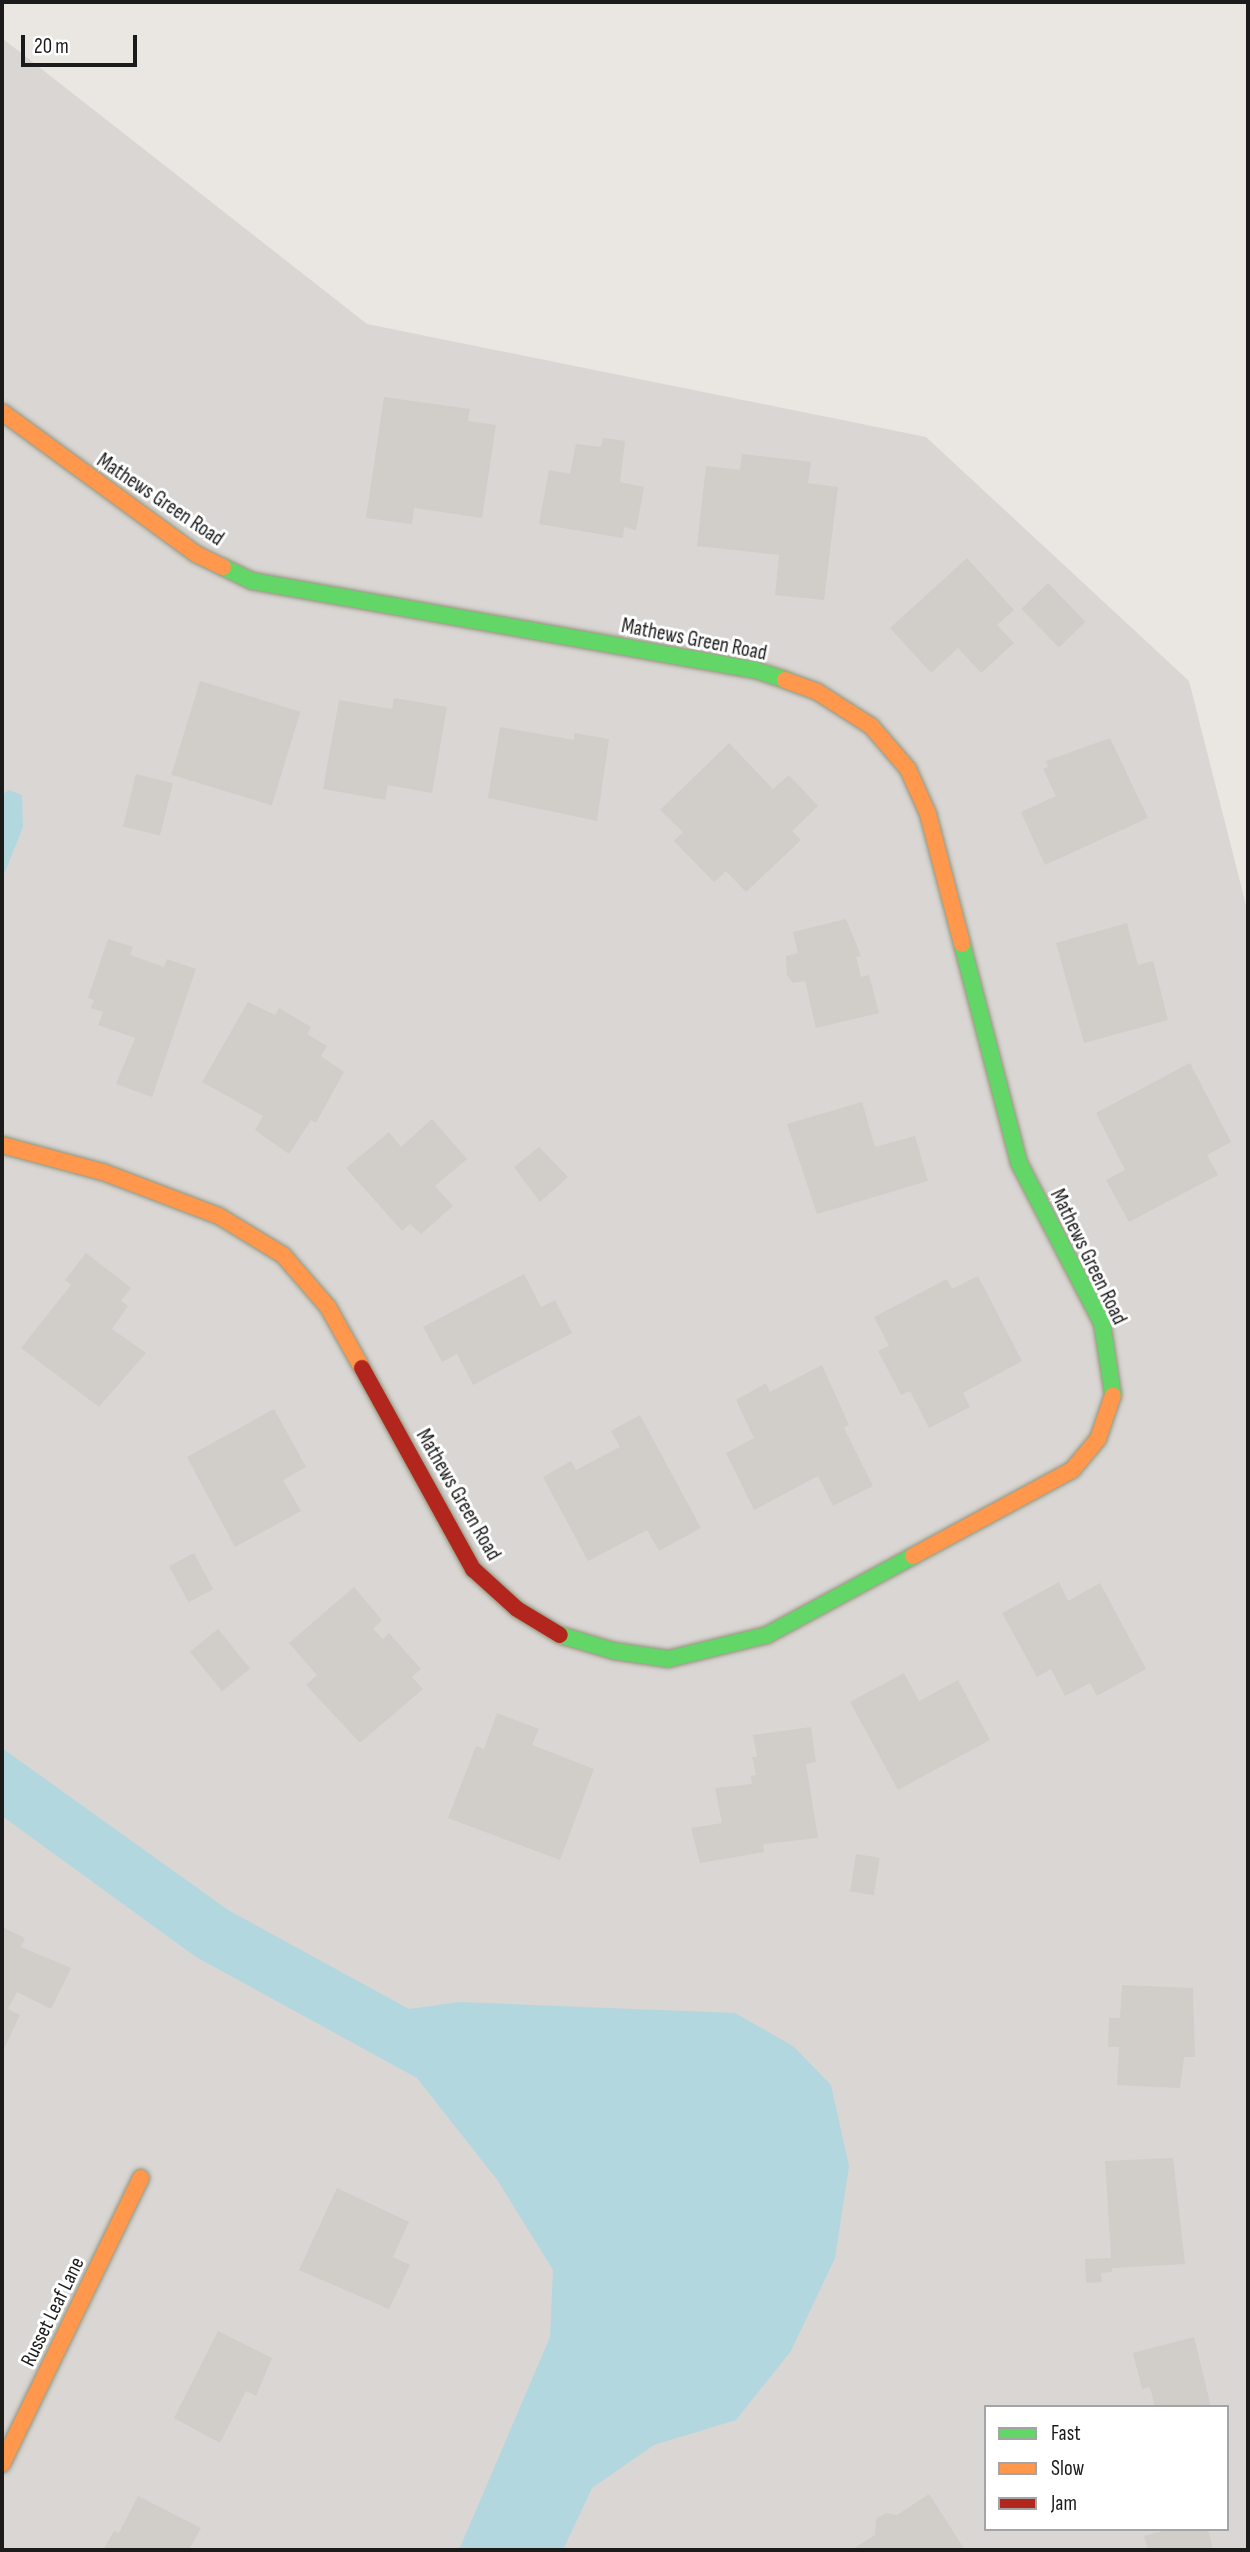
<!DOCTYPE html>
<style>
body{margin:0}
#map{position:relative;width:1250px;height:2552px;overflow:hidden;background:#eae7e2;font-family:"Sofia Sans Condensed",sans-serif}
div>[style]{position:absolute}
.residential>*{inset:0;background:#d9d6d4}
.water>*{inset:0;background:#b3d7df}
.building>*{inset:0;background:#d1cdc9;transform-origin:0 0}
.roads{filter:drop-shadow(0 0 2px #92937a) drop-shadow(0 0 2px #92937a)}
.fast>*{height:16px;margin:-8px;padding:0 8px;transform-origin:8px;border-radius:8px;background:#63d668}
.slow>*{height:16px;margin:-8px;padding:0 8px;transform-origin:8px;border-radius:8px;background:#ff974d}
.jam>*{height:16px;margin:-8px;padding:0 8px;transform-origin:8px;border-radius:8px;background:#b3261e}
span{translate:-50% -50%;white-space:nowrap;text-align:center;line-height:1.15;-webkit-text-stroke:6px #fff;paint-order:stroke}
.street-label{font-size:21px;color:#1b1b1b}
.frame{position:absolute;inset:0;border:4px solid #1b1b1b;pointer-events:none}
.legend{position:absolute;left:984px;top:2405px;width:245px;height:126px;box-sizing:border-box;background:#fff;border:2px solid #a4a4a4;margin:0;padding:9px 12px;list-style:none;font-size:21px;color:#1b1b1b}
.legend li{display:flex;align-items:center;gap:14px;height:35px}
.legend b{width:35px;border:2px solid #a4a4a4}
.scale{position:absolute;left:21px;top:35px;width:116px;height:32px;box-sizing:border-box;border:4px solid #1b1b1b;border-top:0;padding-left:9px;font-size:21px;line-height:24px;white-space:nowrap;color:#1b1b1b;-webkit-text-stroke:5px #fff;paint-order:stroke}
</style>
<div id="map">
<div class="residential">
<div style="clip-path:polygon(evenodd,2px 38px,367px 324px,926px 437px,1189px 681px,1248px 913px,1248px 2550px,2px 2550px,2px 38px,986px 2407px,1227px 2407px,1227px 2529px,986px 2529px,986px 2407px)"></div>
</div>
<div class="water">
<div style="clip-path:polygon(9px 790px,22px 795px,23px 827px,2px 879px,2px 795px)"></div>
<div style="clip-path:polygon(2px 1748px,228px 1910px,409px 2009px,459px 2002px,735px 2013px,793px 2046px,831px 2085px,849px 2166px,835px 2258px,791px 2351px,736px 2420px,654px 2445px,592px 2488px,563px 2550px,459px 2550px,550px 2337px,553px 2270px,498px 2181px,417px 2078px,196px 1957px,2px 1816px)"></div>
</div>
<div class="building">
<div style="clip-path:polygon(384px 397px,470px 409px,468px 421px,496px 425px,482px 518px,414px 508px,412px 524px,366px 518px)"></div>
<div style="clip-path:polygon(603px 438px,625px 441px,620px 482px,644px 487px,636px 530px,624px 527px,623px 538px,539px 524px,549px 470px,570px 474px,576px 444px,601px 447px)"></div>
<div style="clip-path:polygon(742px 454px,811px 462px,808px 483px,838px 487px,824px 600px,775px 595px,779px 555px,697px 546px,706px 466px,740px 470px)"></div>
<div style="clip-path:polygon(967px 558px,1014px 610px,997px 625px,1014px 643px,981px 673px,958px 648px,931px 673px,890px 628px)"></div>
<div style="left:1048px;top:583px;width:54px;height:37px;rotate:46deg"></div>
<div style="left:200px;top:681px;width:105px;height:98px;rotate:17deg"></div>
<div style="clip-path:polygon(394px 698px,447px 707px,432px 793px,388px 785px,385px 800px,323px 789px,339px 700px,392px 709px)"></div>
<div style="clip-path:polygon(500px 727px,574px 740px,574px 733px,609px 739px,597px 821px,488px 798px)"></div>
<div style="clip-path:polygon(1110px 738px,1148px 818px,1045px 865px,1021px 812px,1056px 796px,1043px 769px,1048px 767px,1046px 761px)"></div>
<div style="clip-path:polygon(729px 743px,773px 789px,789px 775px,818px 806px,792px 831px,801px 840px,746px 892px,726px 871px,714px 882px,674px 841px,683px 832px,660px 810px)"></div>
<div style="left:136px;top:774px;width:38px;height:54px;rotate:14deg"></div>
<div style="clip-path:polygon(846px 919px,861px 956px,856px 957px,861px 977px,869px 975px,879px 1013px,816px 1028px,805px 981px,793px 983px,787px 975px,786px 956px,798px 953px,793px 932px)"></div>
<div style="clip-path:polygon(1127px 923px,1138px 965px,1153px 961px,1168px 1020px,1084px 1043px,1056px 943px)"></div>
<div style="clip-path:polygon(108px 939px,133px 947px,130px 955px,164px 967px,167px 959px,196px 969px,152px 1097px,116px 1084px,135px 1038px,98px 1025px,103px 1012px,91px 1008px,94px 1000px,88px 998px)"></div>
<div style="clip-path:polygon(248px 1002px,275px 1015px,279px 1008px,311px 1027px,307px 1034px,327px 1046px,321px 1056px,344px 1072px,316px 1123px,311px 1120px,289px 1154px,255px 1130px,263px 1116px,202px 1082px)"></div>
<div style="clip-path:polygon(1190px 1063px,1231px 1142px,1207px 1155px,1218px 1175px,1129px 1222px,1106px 1180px,1125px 1170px,1096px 1113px)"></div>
<div style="clip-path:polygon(862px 1102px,875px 1147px,915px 1136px,928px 1181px,817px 1214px,787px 1124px)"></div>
<div style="clip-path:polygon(432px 1119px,467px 1159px,435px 1186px,453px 1206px,421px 1234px,410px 1224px,402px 1231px,346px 1168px,389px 1132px,401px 1147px)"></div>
<div style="clip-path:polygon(539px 1147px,568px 1177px,540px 1202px,514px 1167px)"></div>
<div style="clip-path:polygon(86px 1253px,131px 1288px,121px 1301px,128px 1306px,112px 1329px,146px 1353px,99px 1407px,21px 1348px,71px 1285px,65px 1280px)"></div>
<div style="clip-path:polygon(524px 1274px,541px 1307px,555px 1300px,572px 1333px,473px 1385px,457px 1354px,442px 1362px,423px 1327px)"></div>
<div style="clip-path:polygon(978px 1276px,1022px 1361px,963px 1393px,970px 1407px,929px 1428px,910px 1391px,901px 1395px,878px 1351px,889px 1346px,874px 1317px,947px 1279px,952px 1289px)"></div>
<div style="clip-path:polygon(822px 1365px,849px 1425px,844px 1428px,873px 1486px,833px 1506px,818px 1476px,754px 1510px,726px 1453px,754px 1438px,736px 1400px,766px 1383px,770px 1392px)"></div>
<div style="clip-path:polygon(274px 1409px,306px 1467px,283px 1480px,301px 1511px,235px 1547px,187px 1457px)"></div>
<div style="clip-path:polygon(640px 1415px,701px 1528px,659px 1551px,647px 1530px,588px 1561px,543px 1477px,571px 1461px,576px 1470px,620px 1447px,611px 1431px)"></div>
<div style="left:194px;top:1553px;width:41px;height:28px;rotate:62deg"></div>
<div style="clip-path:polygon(1059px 1582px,1068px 1601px,1100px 1583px,1146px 1669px,1097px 1696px,1090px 1683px,1065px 1696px,1051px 1669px,1037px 1677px,1002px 1613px)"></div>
<div style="clip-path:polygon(354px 1587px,382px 1620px,373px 1629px,383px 1639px,389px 1633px,421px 1669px,412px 1677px,423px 1689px,360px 1743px,306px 1685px,317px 1675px,289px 1643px)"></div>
<div style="left:218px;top:1629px;width:51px;height:36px;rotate:51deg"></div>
<div style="clip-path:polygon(904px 1673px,919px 1701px,958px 1680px,990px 1740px,898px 1790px,850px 1702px)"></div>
<div style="clip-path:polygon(497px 1713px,539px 1729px,532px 1745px,594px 1769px,560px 1860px,448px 1818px,476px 1746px,484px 1749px)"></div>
<div style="clip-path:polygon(811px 1727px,816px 1762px,806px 1764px,818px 1838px,763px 1844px,764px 1852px,700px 1863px,691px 1828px,722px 1823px,715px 1788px,752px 1784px,751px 1776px,756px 1775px,752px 1757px,757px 1757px,753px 1735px)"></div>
<div style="left:856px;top:1854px;width:24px;height:38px;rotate:9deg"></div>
<div style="clip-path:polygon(2px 1927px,25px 1938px,21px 1947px,71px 1968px,51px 2009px,17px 1992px,8px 2009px,20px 2015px,2px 2053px)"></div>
<div style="clip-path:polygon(1122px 1985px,1193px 1988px,1195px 2057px,1184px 2057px,1180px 2088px,1117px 2085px,1119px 2047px,1108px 2047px,1109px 2018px,1120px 2018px)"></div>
<div style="clip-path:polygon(1173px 2158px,1185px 2264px,1112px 2268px,1112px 2272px,1101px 2273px,1102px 2282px,1086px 2283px,1085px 2259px,1111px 2258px,1105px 2161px)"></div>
<div style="clip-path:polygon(337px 2188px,409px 2222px,393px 2257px,410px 2265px,389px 2309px,299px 2270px)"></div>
<div style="clip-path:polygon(218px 2331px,272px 2358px,256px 2396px,246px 2391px,220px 2443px,174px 2418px)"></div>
<div style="clip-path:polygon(1194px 2337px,1211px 2407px,1155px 2407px,1150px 2387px,1142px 2389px,1133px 2353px)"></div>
<div style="clip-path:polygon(929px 2494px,965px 2550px,851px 2550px,875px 2535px,876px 2519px,886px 2513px,897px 2515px)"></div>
<div style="clip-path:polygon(138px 2496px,201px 2528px,189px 2550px,103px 2550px,114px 2531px,119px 2533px)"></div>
<div style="clip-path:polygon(1170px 2529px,1208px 2529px,1213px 2550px,1148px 2550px,1144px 2536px)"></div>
</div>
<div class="roads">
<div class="fast">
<div style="left:223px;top:567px;width:32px;rotate:26deg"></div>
<div style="left:252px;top:581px;width:511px;rotate:10.03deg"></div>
<div style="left:755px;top:670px;width:32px;rotate:18deg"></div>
<div style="left:962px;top:944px;width:226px;rotate:75.4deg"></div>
<div style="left:1019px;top:1163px;width:180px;rotate:62.6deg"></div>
<div style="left:1102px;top:1323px;width:73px;rotate:81.3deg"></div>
<div style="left:560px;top:1635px;width:56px;rotate:16.5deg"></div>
<div style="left:614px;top:1651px;width:55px;rotate:8.4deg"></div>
<div style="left:668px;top:1659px;width:102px;rotate:-13.6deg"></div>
<div style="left:767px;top:1635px;width:166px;rotate:-28.4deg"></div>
</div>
<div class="slow">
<div style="left:2px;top:412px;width:240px;rotate:36.2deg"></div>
<div style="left:196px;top:554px;width:30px;rotate:26deg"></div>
<div style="left:785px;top:680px;width:33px;rotate:20deg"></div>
<div style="left:816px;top:691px;width:65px;rotate:32.5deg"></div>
<div style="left:871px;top:726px;width:57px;rotate:49.3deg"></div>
<div style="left:908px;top:769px;width:49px;rotate:66deg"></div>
<div style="left:928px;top:814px;width:134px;rotate:75.3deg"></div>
<div style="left:2px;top:1145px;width:105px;rotate:15deg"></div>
<div style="left:103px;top:1172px;width:124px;rotate:20.8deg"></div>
<div style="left:219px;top:1216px;width:75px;rotate:31.4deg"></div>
<div style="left:283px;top:1255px;width:69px;rotate:49.1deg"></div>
<div style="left:328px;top:1307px;width:70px;rotate:60.9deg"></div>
<div style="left:913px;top:1556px;width:181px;rotate:-28.4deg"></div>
<div style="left:1072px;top:1470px;width:40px;rotate:-50deg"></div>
<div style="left:1098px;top:1439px;width:46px;rotate:-71.2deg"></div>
<div style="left:2px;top:2464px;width:318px;rotate:-64.1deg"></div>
</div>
<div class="jam">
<div style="left:362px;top:1368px;width:230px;rotate:61.1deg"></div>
<div style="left:473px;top:1569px;width:59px;rotate:42.3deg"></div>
<div style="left:517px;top:1609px;width:50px;rotate:31.2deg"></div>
</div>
</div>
<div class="street-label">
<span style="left:160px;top:500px;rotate:34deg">Mathews Green Road</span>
<span style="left:694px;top:640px;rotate:11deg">Mathews Green Road</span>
<span style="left:1088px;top:1257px;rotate:64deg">Mathews Green Road</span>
<span style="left:458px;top:1495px;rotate:60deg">Mathews Green Road</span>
<span style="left:53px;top:2312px;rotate:-64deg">Russet Leaf Lane</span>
</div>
<div class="frame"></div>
<ul class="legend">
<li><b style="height:9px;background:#63d668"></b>Fast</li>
<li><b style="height:9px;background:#ff974d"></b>Slow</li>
<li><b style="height:9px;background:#b3261e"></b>Jam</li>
</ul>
<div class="scale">20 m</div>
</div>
